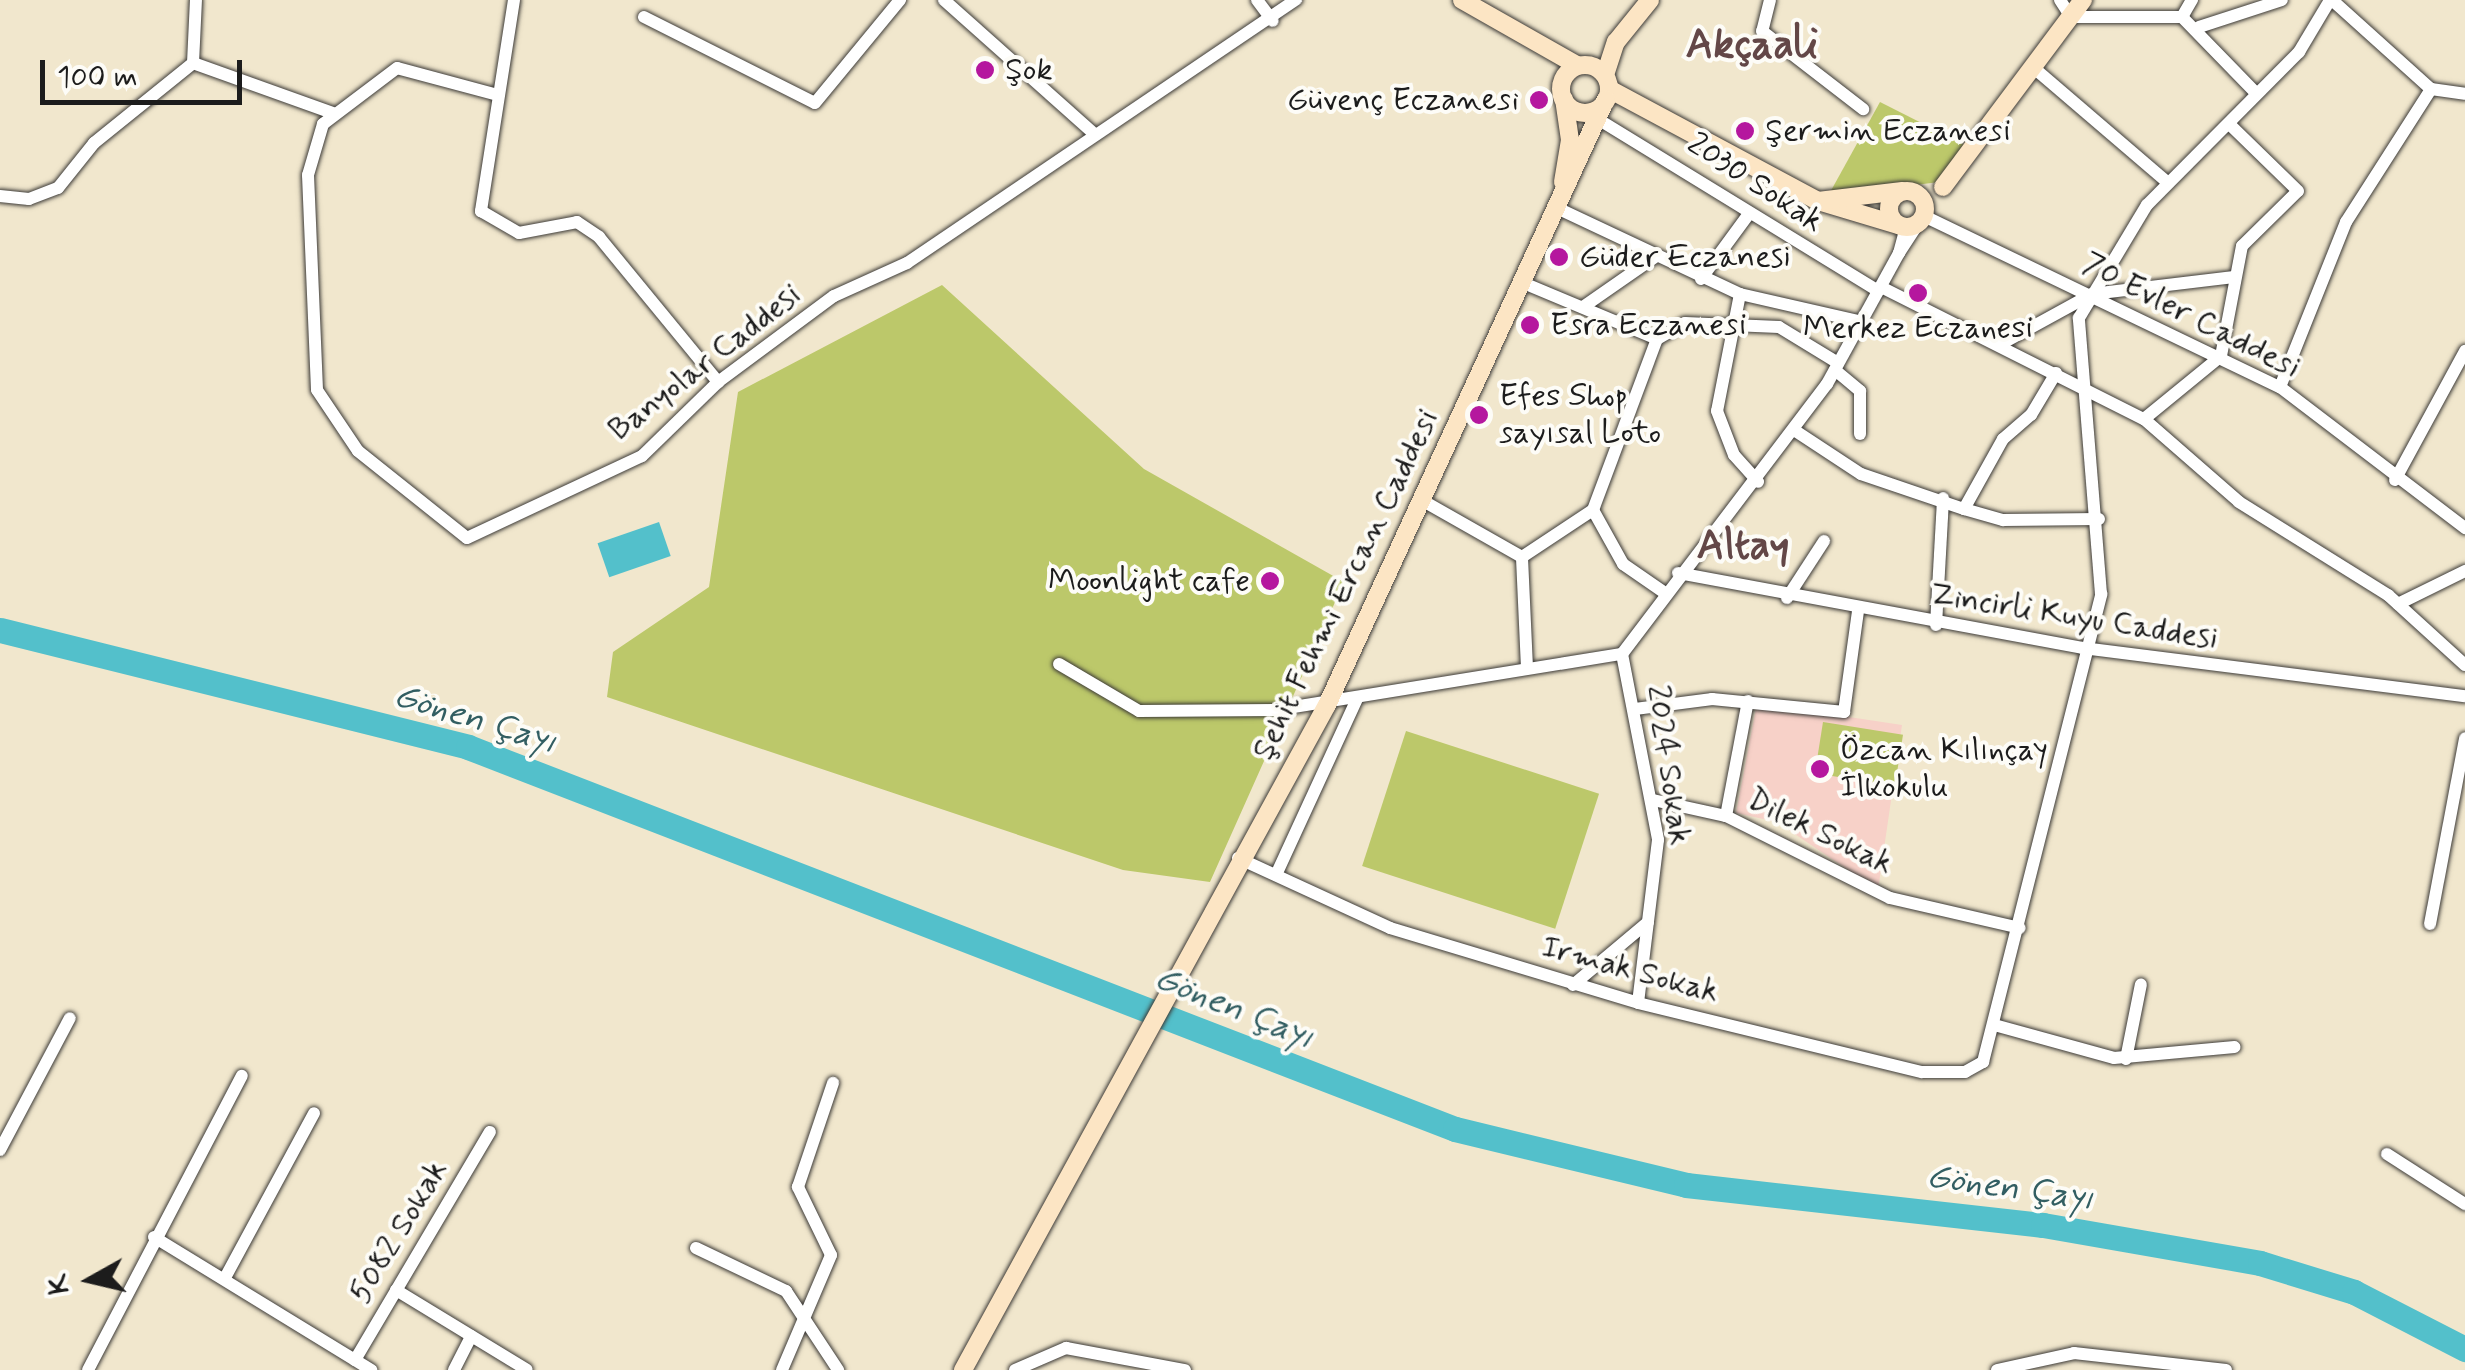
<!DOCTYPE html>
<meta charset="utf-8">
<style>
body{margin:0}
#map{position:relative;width:2465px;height:1370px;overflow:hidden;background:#f1e7cd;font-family:Mynerve,sans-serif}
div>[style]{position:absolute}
.built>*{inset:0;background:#f7d1c8}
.green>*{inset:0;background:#bcc86a;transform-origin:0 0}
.water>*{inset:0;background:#53c0cb;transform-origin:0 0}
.river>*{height:25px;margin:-12.5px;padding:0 12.5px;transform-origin:12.5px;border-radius:12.5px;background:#53c0cb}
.roads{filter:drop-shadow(0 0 2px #3c3a37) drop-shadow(0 0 2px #3c3a37)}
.street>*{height:12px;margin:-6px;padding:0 6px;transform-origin:6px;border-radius:6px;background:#fff}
.secondary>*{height:18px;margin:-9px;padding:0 9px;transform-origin:9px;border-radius:9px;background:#fce5c4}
.secondary>.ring{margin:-9px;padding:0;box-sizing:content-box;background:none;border:18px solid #fce5c4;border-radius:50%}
.dots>*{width:28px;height:28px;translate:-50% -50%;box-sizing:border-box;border:5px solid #fdfcf7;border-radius:50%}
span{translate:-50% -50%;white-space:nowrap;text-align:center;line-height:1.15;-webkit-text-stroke:8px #fdfcf7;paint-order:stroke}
.poi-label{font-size:32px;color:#1c1c1c}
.left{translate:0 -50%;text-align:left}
.right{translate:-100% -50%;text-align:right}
.street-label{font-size:32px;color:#1c1c1c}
.water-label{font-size:35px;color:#325e62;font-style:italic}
.district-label{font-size:42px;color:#634747;font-weight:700}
.north{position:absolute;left:40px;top:1230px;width:100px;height:100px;-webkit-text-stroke:8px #fdfcf7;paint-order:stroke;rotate:262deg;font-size:28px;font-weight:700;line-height:40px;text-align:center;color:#1c1c1c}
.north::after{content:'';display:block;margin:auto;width:35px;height:45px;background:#1c1c1c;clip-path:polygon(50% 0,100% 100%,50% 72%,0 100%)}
.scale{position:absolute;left:40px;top:60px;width:202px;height:45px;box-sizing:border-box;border:5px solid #1c1c1c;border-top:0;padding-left:12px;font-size:30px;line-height:35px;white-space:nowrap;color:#1c1c1c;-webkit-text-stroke:8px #fdfcf7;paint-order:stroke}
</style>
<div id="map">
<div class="built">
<div style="clip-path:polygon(1757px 703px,1902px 725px,1878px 890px,1777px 822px,1736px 813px)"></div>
</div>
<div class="green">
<div style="clip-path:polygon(1880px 102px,1965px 145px,1939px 182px,1828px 196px)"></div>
<div style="clip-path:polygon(942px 285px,1144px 469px,1344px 582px,1210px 882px,1123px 870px,607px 697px,613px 652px,709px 587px,738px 392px)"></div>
<div style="left:1823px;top:722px;width:81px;height:52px;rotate:9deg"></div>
<div style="left:1406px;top:731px;width:203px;height:142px;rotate:18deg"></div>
</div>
<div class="water">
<div style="left:659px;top:522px;width:36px;height:65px;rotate:71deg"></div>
</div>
<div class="river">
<div style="left:0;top:630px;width:482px;rotate:14deg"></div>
<div style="left:468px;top:747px;width:1058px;rotate:21.16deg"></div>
<div style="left:1455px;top:1129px;width:238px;rotate:13.6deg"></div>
<div style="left:1686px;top:1185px;width:359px;rotate:6.4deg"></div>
<div style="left:2043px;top:1225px;width:220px;rotate:9.9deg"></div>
<div style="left:2260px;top:1263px;width:98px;rotate:17.1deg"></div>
<div style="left:2354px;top:1292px;width:125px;rotate:27.2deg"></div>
</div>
<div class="roads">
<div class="street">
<div style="left:514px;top:0;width:214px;rotate:98.9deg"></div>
<div style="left:481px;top:211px;width:44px;rotate:30.1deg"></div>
<div style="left:519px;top:233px;width:59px;rotate:-10.7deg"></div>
<div style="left:577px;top:222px;width:27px;rotate:34deg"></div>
<div style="left:599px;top:237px;width:188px;rotate:50.6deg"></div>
<div style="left:944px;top:0;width:198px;rotate:41.7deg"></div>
<div style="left:1257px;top:0;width:26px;rotate:53deg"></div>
<div style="left:1770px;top:0;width:32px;rotate:104deg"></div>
<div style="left:1762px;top:31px;width:128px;rotate:37.7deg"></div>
<div style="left:2060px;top:0;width:20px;rotate:57deg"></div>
<div style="left:2071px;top:17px;width:111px"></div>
<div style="left:2332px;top:0;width:133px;rotate:42deg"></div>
<div style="left:644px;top:17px;width:191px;rotate:26.7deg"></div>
<div style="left:815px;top:103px;width:134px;rotate:-50.5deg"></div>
<div style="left:2182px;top:17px;width:106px;rotate:45.8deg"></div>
<div style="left:2182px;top:17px;width:20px;rotate:-60deg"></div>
<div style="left:2199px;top:27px;width:87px;rotate:-18deg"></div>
<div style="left:193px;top:63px;width:149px;rotate:19.7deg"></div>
<div style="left:2034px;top:68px;width:175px;rotate:40.6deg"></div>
<div style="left:494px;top:94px;width:100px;rotate:-165deg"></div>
<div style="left:397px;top:68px;width:93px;rotate:142.9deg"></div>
<div style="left:323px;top:124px;width:53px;rotate:106.4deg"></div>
<div style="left:308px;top:175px;width:215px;rotate:87.6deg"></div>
<div style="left:317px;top:390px;width:73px;rotate:56.1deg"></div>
<div style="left:358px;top:451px;width:139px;rotate:38.6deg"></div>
<div style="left:467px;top:538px;width:193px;rotate:-25.1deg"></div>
<div style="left:642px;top:456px;width:106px;rotate:-44.2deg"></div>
<div style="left:718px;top:382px;width:144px;rotate:-36.6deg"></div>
<div style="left:834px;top:296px;width:80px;rotate:-24.3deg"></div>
<div style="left:907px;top:263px;width:470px;rotate:-34.1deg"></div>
<div style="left:1601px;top:121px;width:325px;rotate:31.5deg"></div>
<div style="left:0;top:196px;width:29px;rotate:6deg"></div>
<div style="left:29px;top:199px;width:31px;rotate:-21deg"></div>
<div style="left:58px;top:188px;width:58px;rotate:-51.3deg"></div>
<div style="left:94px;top:143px;width:127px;rotate:-38.9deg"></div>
<div style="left:193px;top:63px;width:63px;rotate:-87.3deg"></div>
<div style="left:1557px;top:208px;width:202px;rotate:25.2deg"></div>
<div style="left:1740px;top:294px;width:125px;rotate:12.9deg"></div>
<div style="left:1924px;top:216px;width:395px;rotate:25.7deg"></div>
<div style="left:2280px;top:387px;width:233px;rotate:37.3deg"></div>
<div style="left:1906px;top:227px;width:27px;rotate:105deg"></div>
<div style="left:1899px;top:253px;width:38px;rotate:-57deg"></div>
<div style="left:1701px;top:279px;width:79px;rotate:-53.7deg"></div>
<div style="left:1521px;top:282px;width:147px;rotate:22.7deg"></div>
<div style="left:1881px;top:287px;width:294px;rotate:26.7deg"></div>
<div style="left:2144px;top:419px;width:126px;rotate:41.1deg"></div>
<div style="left:2239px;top:502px;width:176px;rotate:32deg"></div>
<div style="left:2388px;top:595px;width:104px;rotate:42.3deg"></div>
<div style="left:1740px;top:294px;width:119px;rotate:101.1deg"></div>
<div style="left:1717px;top:411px;width:47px;rotate:68.9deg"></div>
<div style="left:1734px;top:455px;width:36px;rotate:48deg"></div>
<div style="left:1583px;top:307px;width:88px;rotate:-34.8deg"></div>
<div style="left:1657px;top:339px;width:32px;rotate:-30deg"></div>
<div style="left:1685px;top:323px;width:94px;rotate:2.4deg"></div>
<div style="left:1779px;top:327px;width:69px;rotate:31.4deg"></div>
<div style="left:2001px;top:344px;width:104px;rotate:-28.8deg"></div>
<div style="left:2092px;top:294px;width:143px;rotate:-6.8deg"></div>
<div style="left:1835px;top:370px;width:33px;rotate:40deg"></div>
<div style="left:1860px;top:391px;width:43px;rotate:90deg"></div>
<div style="left:2280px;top:387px;width:178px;rotate:-68.2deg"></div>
<div style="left:2346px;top:222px;width:158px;rotate:-57.4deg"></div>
<div style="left:2431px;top:89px;width:34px;rotate:8deg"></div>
<div style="left:2144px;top:419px;width:99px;rotate:-39.3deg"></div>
<div style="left:2221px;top:356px;width:112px;rotate:-79.2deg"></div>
<div style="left:2242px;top:246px;width:78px;rotate:-44.5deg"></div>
<div style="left:2298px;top:191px;width:96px;rotate:-135.8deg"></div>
<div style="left:1794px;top:430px;width:80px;rotate:33.3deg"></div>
<div style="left:1861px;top:474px;width:109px;rotate:18.8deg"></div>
<div style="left:1964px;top:509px;width:41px;rotate:15.8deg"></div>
<div style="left:2003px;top:520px;width:96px;rotate:-0.6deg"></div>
<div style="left:2395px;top:480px;width:147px;rotate:-61.5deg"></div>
<div style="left:1425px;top:502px;width:112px;rotate:29.6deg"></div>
<div style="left:1964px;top:509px;width:80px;rotate:-60.9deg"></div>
<div style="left:2003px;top:439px;width:37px;rotate:-41deg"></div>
<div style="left:2031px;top:415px;width:49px;rotate:-59.2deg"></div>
<div style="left:1593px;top:510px;width:62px;rotate:60.9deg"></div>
<div style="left:1623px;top:564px;width:51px;rotate:34.6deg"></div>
<div style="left:1678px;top:573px;width:412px;rotate:10.5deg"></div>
<div style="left:2083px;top:648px;width:385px;rotate:7.2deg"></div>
<div style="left:1787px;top:598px;width:68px;rotate:-57deg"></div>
<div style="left:2398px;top:604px;width:75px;rotate:-26.2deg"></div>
<div style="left:1936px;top:625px;width:127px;rotate:-86.8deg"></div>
<div style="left:1622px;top:654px;width:189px;rotate:79deg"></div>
<div style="left:1658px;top:840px;width:164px;rotate:97deg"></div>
<div style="left:1059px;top:664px;width:93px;rotate:30.4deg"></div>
<div style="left:1139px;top:711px;width:136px;rotate:-0.4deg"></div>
<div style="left:1275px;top:710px;width:351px;rotate:-9.2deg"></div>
<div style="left:1622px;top:654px;width:339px;rotate:-52.8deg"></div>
<div style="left:1827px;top:384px;width:149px;rotate:-61.2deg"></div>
<div style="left:1527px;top:668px;width:111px;rotate:-92.6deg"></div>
<div style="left:1522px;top:557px;width:85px;rotate:-33.5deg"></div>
<div style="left:1593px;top:510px;width:183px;rotate:-69.5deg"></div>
<div style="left:1635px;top:709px;width:78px;rotate:-7.4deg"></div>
<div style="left:1712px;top:699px;width:133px;rotate:5.6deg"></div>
<div style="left:1844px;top:712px;width:102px;rotate:-82.1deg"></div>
<div style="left:1653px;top:800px;width:75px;rotate:12.4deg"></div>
<div style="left:1726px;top:816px;width:183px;rotate:26.6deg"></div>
<div style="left:1890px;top:898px;width:133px;rotate:13deg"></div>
<div style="left:1726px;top:816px;width:117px;rotate:-79.2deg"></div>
<div style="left:1238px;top:858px;width:167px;rotate:24.7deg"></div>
<div style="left:1390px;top:928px;width:259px;rotate:16.8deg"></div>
<div style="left:1638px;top:1003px;width:292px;rotate:13.7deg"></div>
<div style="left:1922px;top:1072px;width:43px"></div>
<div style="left:1965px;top:1072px;width:21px;rotate:-29deg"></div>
<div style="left:1983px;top:1062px;width:483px;rotate:-75.8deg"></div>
<div style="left:2101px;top:594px;width:277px;rotate:-94.6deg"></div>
<div style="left:2079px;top:318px;width:132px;rotate:-59deg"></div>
<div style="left:2147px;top:205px;width:216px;rotate:-45.2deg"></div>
<div style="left:2299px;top:52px;width:61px;rotate:-59.2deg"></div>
<div style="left:1276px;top:875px;width:194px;rotate:-65.3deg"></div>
<div style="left:2430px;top:924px;width:189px;rotate:-79.3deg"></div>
<div style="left:1573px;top:985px;width:98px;rotate:-40deg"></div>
<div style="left:1998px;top:1026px;width:120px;rotate:15.4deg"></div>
<div style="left:2114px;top:1058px;width:121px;rotate:-5.2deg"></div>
<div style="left:2126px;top:1059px;width:76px;rotate:-78.7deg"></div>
<div style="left:0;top:1150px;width:149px;rotate:-62.1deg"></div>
<div style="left:2387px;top:1154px;width:93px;rotate:32.7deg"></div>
<div style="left:154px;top:1237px;width:255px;rotate:31.5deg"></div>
<div style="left:696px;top:1248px;width:100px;rotate:25.5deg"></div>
<div style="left:786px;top:1291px;width:95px;rotate:56.6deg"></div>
<div style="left:226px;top:1276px;width:185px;rotate:-61.6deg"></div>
<div style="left:396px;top:1290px;width:153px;rotate:31.4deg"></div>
<div style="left:355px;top:1360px;width:265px;rotate:-59.4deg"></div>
<div style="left:88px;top:1370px;width:332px;rotate:-62.4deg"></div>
<div style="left:454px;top:1370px;width:38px;rotate:-63deg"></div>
<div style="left:782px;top:1370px;width:125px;rotate:-66.9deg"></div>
<div style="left:831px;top:1255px;width:76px;rotate:-115.9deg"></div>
<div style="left:798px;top:1187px;width:110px;rotate:-71.4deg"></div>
<div style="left:1015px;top:1370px;width:56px;rotate:-23.3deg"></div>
<div style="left:1066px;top:1348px;width:121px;rotate:10.5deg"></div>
<div style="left:1997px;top:1370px;width:79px;rotate:-12.4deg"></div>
<div style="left:2074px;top:1353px;width:153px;rotate:6.4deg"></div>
</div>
<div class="secondary">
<div style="left:1462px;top:0;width:133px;rotate:29.6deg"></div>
<div class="ring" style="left:1561px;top:65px;width:30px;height:30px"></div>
<div style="left:1605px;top:75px;width:35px;rotate:-72deg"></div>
<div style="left:1616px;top:42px;width:54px;rotate:-51deg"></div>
<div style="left:1609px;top:89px;width:237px;rotate:28.2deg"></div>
<div style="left:1563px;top:182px;width:43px;rotate:-80.5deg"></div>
<div style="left:1570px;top:140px;width:41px;rotate:-98.3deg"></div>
<div style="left:1943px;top:187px;width:234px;rotate:-53.2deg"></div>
<div class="ring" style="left:1889px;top:191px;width:18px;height:18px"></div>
<div style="left:1901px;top:226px;width:87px;rotate:-163.2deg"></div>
<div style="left:1818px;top:201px;width:85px;rotate:-6.8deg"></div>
<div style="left:963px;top:1370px;width:758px;rotate:-61.31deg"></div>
<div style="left:1327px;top:705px;width:667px;rotate:-65.28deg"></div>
</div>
</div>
<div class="dots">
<div style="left:985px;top:70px;background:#b5179e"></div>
<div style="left:1539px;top:100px;background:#b5179e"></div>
<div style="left:1745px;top:131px;background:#b5179e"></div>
<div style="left:1559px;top:257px;background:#b5179e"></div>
<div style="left:1918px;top:293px;background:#b5179e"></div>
<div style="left:1530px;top:325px;background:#b5179e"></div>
<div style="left:1479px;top:415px;background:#b5179e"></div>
<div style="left:1270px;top:581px;background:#b5179e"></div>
<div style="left:1820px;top:769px;background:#b5179e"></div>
</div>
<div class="poi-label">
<span class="left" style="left:1005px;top:70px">Şok</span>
<span class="right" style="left:1519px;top:100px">Güvenç Eczanesi</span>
<span class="left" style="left:1765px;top:131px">Şermin Eczanesi</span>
<span class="left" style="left:1579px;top:257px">Güder Eczanesi</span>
<span class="left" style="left:1550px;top:325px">Esra Eczanesi</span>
<span style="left:1918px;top:328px">Merkez Eczanesi</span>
<span class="left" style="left:1499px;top:415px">Efes Shop<br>sayısal Loto</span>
<span class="right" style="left:1250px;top:581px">Moonlight cafe</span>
<span class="left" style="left:1840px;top:769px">Özcan Kılınçay<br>İlkokulu</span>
</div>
<div class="street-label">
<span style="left:1755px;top:183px;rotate:33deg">2030 Sokak</span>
<span style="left:2191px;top:316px;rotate:27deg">70 Evler Caddesi</span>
<span style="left:705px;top:363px;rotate:-38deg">Banyolar Caddesi</span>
<span style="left:1346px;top:585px;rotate:-64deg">Şehit Fehmi Ercan Caddesi</span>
<span style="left:2074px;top:617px;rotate:9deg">Zincirli Kuyu Caddesi</span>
<span style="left:1668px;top:765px;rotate:82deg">2024 Sokak</span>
<span style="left:1820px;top:832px;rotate:26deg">Dilek Sokak</span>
<span style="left:1630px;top:970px;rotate:15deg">Irmak Sokak</span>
<span style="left:399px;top:1232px;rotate:-59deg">5082 Sokak</span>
</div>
<div class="water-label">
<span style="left:475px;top:719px;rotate:17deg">Gönen Çayı</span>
<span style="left:1234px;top:1008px;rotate:22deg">Gönen Çayı</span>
<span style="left:2010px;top:1188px;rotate:8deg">Gönen Çayı</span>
</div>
<div class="district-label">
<span style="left:1752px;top:46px">Akçaali</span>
<span style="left:1743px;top:547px">Altay</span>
</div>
<div class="north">K</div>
<div class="scale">100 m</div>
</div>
